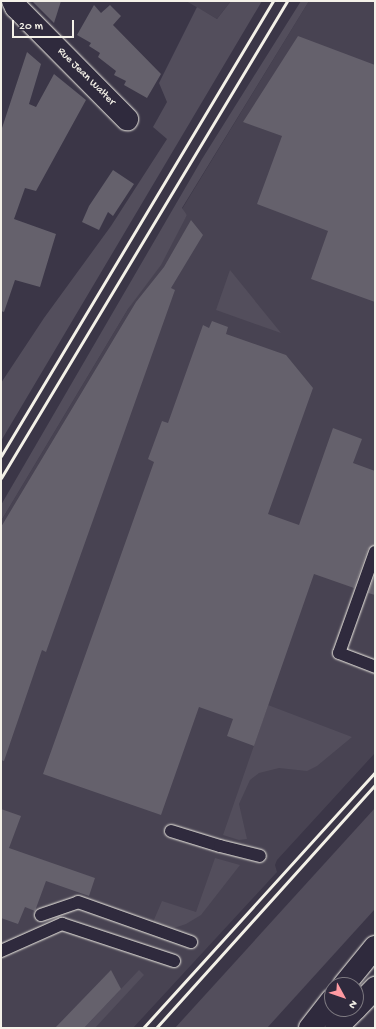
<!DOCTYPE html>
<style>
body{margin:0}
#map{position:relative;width:376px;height:1029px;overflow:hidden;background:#3b3647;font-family:"Gochi Hand",sans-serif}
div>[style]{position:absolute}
.built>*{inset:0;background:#484352}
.green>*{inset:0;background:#534e5c}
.building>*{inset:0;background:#65616c}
.roads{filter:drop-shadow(0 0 1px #f4f1e8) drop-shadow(0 0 1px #f4f1e8)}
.service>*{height:12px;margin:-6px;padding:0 6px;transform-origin:6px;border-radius:6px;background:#2f2a3d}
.minor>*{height:22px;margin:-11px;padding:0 11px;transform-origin:11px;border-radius:11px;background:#2f2a3d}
.motorway>*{height:22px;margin:-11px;padding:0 11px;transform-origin:11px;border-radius:11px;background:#2f2a3d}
.rail>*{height:3px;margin:-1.5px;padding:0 1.5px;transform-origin:1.5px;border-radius:1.5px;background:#f4f1e8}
span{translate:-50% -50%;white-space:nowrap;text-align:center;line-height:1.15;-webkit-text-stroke:3px #2f2a3d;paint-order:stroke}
.street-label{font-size:11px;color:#f4f1e8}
.frame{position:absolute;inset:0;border:2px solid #f4f1e8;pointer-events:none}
.north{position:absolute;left:324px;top:977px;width:40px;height:40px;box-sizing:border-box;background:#2f2a3d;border:1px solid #7e7a81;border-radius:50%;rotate:130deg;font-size:11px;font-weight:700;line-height:16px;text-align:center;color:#f4f1e8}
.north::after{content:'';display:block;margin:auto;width:14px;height:18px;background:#ff9aa2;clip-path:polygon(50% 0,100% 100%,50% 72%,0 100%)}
.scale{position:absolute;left:12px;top:20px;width:62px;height:18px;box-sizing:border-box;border:2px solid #f4f1e8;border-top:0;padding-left:5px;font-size:12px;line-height:14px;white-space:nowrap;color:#f4f1e8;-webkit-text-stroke:3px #2f2a3d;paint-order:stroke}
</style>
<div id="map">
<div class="built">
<div style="clip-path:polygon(186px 1px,231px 1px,217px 19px)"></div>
<div style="clip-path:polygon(309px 1px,375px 1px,375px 753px,277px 860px,275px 865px,277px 872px,133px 1028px,1px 1028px,1px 521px,128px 309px,187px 215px,182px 209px)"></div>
</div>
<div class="green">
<div style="clip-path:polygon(231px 1px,262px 1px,1px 441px,1px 383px,44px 318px,111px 226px,167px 139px,153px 127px,167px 102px,159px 83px,197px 7px,217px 19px)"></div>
<div style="clip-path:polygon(301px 1px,309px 1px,182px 208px,187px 215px,161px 265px,128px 309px,1px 521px,1px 505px,202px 159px)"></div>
<div style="clip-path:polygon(230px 270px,281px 333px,216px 310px)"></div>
<div style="clip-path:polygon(268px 705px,352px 737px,317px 766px,307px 771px,279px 768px,259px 773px,250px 780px,239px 804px,247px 839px,239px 840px,223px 835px)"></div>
<div style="clip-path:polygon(375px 808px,375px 909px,267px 1028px,175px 1028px)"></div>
<div style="clip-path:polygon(215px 858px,240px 865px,201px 915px,186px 924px,174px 928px,153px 922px,162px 901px,196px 912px)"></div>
<div style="clip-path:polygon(139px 970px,144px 975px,95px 1028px,84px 1028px)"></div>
</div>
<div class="building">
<div style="clip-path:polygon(32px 1px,61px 1px,54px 23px)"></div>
<div style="clip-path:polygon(94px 5px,101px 13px,110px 5px,121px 16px,113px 25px,161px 74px,147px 98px,124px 85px,126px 81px,114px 75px,116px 71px,98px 57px,100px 53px,89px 46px,91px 43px,77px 35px)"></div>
<div style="clip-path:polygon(298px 36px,375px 65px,375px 302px,311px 279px,328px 231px,257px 204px,282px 136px,243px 122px)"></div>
<div style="clip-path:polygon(27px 52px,41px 64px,29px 104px,36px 107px,54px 74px,86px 100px,36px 191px,25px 188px,14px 219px,56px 234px,40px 287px,15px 280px,4px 312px,1px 311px,1px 131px)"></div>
<div style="clip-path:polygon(113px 170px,134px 184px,113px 216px,108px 212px,99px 230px,82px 222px,89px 206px)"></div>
<div style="clip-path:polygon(191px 220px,203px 235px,171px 288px,175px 290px,46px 652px,42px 650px,4px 761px,1px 760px,1px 527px,136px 302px,164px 267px)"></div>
<div style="clip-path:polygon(212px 321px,228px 327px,226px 334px,286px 355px,313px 388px,268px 514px,299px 525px,333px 428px,362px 439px,353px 463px,375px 471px,375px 545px,368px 549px,354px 588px,314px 574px,254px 746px,227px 736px,233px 719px,199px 707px,161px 815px,43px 774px,154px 462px,148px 459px,162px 421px,168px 423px,203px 325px,209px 328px)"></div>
<div style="clip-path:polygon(375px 574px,375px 595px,368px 593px)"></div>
<div style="clip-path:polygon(1px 809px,21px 816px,9px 848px,95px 878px,89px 896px,46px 881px,35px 911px,25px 907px,18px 924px,1px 918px)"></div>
<div style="clip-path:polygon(111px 970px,121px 989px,84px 1028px,55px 1028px)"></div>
</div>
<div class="roads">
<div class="service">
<div style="left:375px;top:552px;width:107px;rotate:109.6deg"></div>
<div style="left:339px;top:653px;width:39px;rotate:21deg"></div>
<div style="left:171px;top:831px;width:51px;rotate:17deg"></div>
<div style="left:220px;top:846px;width:41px;rotate:14deg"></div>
<div style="left:41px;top:915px;width:39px;rotate:-19deg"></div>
<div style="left:78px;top:902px;width:120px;rotate:19.5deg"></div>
<div style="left:1px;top:951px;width:67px;rotate:-23.9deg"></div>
<div style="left:62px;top:924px;width:118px;rotate:18.3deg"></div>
</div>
<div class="minor">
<div style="left:13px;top:1px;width:7px;rotate:63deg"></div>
<div style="left:16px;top:7px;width:158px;rotate:45.3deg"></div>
</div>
<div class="motorway">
<div style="left:344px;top:985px;width:49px;rotate:-50.8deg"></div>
<div style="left:356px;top:1008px;width:28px;rotate:-46deg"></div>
<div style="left:310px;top:1028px;width:36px;rotate:-52deg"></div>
<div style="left:336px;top:1028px;width:27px;rotate:-45deg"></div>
</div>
</div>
<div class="rail">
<div style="left:1px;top:456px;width:530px;rotate:-59.13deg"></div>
<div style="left:1px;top:478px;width:556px;rotate:-59.05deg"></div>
<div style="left:143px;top:1028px;width:345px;rotate:-47.8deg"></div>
<div style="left:156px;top:1028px;width:327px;rotate:-48deg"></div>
</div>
<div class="street-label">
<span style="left:86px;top:77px;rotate:45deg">Rue Jean Walter</span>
</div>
<div class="frame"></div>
<div class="north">N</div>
<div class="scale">20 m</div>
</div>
